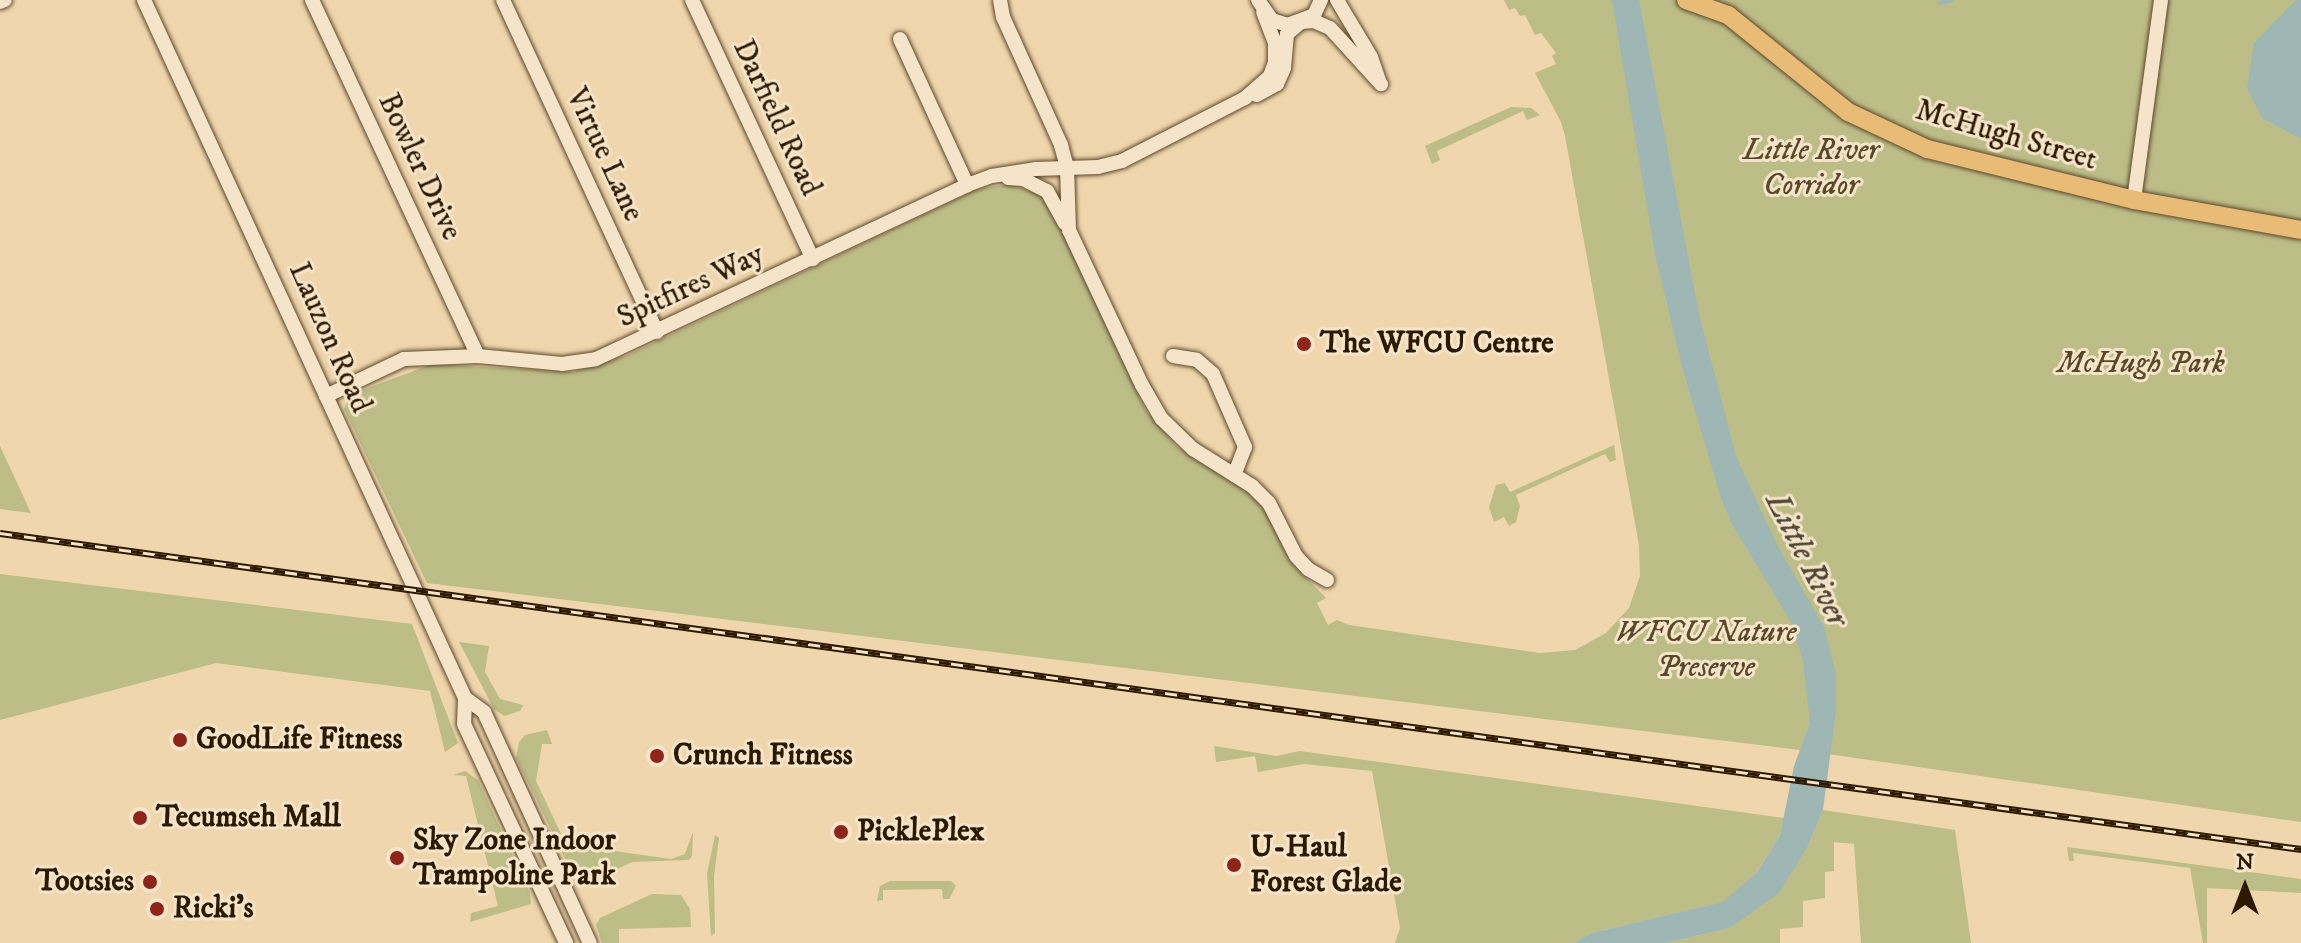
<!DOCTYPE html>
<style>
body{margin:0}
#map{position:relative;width:2301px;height:943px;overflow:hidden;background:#efd6ac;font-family:"IM FELL DW Pica",serif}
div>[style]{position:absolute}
.green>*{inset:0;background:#bcbd87}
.water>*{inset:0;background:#9eb7b4}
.stream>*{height:4px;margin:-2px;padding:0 2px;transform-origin:2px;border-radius:2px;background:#9eb7b4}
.roads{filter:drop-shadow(0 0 2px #5e482b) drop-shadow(0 0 2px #5e482b)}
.minor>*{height:14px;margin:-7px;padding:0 7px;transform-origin:7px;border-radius:7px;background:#f5e4c9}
.major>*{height:18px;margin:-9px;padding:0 9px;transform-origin:9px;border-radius:9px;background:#e8bb76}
.rail>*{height:7px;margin-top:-3.5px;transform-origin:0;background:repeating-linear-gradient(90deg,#f5e4c9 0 12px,#2d1900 0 24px);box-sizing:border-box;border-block:2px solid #2d1900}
.dots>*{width:22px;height:22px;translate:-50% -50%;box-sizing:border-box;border:4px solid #f5e4c9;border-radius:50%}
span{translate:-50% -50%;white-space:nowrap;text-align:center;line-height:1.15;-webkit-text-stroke:6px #f5e4c9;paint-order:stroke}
.street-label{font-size:30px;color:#2d1900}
.park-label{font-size:30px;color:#584a28;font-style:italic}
.poi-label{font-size:30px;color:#2d1900;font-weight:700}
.left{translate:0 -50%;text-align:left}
.right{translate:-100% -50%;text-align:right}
.water-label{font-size:32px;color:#4f4836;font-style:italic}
.north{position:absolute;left:2205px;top:847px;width:80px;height:80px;-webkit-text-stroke:6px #f5e4c9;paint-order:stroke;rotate:0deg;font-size:22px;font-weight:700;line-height:32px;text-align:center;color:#2d1900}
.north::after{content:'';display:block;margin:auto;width:28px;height:36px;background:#2d1900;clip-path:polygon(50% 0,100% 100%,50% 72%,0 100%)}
</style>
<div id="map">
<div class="green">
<div style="clip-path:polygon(1504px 0,2301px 0,2301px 822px,1800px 750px,427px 583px,344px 409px,351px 394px,433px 364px,573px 372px,626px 356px,978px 189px,1009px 184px,1041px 195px,1054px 210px,1145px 409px,1176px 446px,1249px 492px,1266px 512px,1294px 565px,1326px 598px,1317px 603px,1328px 625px,1337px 620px,1349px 625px,1540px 653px,1575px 650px,1606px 633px,1629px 608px,1640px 576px,1639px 545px,1565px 136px,1561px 122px,1535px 73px,1556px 64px,1552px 56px,1556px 53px,1541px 33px,1535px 35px,1525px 15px,1520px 16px,1515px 8px,1509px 10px)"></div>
<div style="clip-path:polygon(1511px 107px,1531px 108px,1540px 115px,1527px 120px,1523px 111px,1437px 151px,1440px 160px,1432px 164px,1425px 146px)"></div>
<div style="clip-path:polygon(1614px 445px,1616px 460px,1610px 462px,1605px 454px,1516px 495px,1520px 506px,1516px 522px,1509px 526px,1504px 517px,1494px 522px,1489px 507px,1496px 485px,1505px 483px,1510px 492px)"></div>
<div style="clip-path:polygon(0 446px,31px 513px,0 509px)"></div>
<div style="clip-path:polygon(0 574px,412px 624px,458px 743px,445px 752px,430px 691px,216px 663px,0 720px)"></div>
<div style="clip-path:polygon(459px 642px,489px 646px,485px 672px,500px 699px,523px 705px,520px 711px,504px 716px,494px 709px)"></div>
<div style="clip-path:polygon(547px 730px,552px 744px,542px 744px,536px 781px,563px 838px,571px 835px,586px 847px,671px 859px,685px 854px,693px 832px,692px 856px,689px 860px,632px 862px,594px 880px,576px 881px,516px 758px,519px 742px,525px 735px)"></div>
<div style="clip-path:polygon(1214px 746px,1276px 756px,1300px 751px,1784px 818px,1780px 835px,1758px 871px,1724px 902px,1591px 933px,1574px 943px,1395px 943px,1400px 928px,1372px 771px,1304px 764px,1258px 772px,1255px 756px,1216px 762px)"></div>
<div style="clip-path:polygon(465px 771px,478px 780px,530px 893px,531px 904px,470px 922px,471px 913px,498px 906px,466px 776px,453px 775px)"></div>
<div style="clip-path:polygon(1823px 810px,1955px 830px,1971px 943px,1861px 943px,1854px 844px,1834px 842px,1834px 871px,1825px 872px,1825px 898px,1803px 901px,1803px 927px,1780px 929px,1780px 943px,1666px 943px,1730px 928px,1808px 846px)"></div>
<div style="clip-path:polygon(715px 835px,719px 838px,714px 876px,715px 933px,711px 936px,707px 874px)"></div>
<div style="clip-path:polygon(2067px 847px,2301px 879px,2301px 893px,2207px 888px,2207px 943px,2203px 943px,2190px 868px,2073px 853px,2074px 861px,2069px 861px)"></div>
<div style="clip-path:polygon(890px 881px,951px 881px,956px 886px,949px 899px,943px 899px,942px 889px,883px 890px,883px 900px,877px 901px,880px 886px)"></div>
<div style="clip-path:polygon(652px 894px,681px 895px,690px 909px,691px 927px,619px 929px,619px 943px,602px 943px,596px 925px,600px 918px)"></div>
</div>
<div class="water">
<div style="clip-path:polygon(1612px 0,1639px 0,1699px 314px,1736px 456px,1776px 543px,1824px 627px,1836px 674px,1836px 711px,1823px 810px,1808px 846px,1779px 893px,1730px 928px,1666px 943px,1574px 943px,1591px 933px,1723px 902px,1758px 871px,1780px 835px,1794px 766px,1810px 723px,1803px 661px,1792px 624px,1732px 524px,1721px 498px,1682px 367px,1655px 254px)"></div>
<div style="clip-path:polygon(2296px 0,2301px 0,2301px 139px,2262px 118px,2247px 88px,2254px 43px)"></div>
</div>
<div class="stream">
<div style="left:1940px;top:3px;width:12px;rotate:-14deg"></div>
</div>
<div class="roads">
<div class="minor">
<div style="left:144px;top:0;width:768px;rotate:65.3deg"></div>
<div style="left:465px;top:698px;width:26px;rotate:92deg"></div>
<div style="left:464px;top:724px;width:242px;rotate:65deg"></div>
<div style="left:312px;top:0;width:393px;rotate:65deg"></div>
<div style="left:503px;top:0;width:366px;rotate:65.1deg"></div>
<div style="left:692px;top:0;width:286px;rotate:65deg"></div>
<div style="left:1000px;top:0;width:17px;rotate:80deg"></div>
<div style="left:1003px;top:17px;width:141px;rotate:65.6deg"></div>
<div style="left:1061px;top:145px;width:23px;rotate:75deg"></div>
<div style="left:1067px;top:167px;width:63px;rotate:88.2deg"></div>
<div style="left:1069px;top:230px;width:171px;rotate:64.8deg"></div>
<div style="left:1142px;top:385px;width:39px;rotate:60deg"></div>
<div style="left:1162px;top:419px;width:43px;rotate:44.1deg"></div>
<div style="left:1193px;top:449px;width:70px;rotate:32.1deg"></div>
<div style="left:1252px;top:486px;width:24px;rotate:45deg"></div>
<div style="left:1269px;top:503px;width:59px;rotate:63deg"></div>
<div style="left:1296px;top:556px;width:18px;rotate:47deg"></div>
<div style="left:1308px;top:569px;width:22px;rotate:30deg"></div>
<div style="left:1258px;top:0;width:24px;rotate:55deg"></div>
<div style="left:1272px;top:20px;width:16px;rotate:18deg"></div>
<div style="left:1287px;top:25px;width:29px;rotate:-20deg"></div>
<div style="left:1314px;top:15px;width:17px;rotate:-65deg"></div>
<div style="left:1337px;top:0;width:66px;rotate:59.2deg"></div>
<div style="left:1371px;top:57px;width:24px;rotate:71deg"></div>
<div style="left:0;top:2px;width:5px;rotate:-22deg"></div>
<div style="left:900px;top:39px;width:161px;rotate:65.3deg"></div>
<div style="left:1257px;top:95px;width:23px;rotate:-29deg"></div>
<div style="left:1277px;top:84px;width:17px;rotate:-66deg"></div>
<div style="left:1284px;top:68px;width:34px;rotate:-85deg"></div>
<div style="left:1287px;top:34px;width:18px;rotate:-41deg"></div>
<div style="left:1301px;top:22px;width:13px;rotate:-4deg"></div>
<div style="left:1314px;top:21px;width:17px;rotate:24deg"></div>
<div style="left:1330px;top:28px;width:76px;rotate:47.7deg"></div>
<div style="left:1008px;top:178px;width:15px;rotate:4deg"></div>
<div style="left:1023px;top:179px;width:27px;rotate:27deg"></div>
<div style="left:1047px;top:191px;width:37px;rotate:61deg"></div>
<div style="left:2134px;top:200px;width:202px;rotate:-82.3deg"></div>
<div style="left:1173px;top:356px;width:24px;rotate:9deg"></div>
<div style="left:1197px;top:360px;width:21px;rotate:41deg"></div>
<div style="left:1213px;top:374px;width:80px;rotate:66.3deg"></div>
<div style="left:1245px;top:447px;width:30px;rotate:111deg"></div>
<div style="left:326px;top:396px;width:86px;rotate:-25.4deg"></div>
<div style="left:404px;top:359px;width:74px;rotate:-2.3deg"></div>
<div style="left:478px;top:356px;width:84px;rotate:5.4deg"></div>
<div style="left:562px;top:364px;width:34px;rotate:-8deg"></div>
<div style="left:596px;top:359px;width:410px;rotate:-25.1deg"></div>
<div style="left:967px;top:185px;width:27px;rotate:-20deg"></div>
<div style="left:992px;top:176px;width:45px;rotate:-9deg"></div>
<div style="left:1036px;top:169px;width:62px;rotate:-1.8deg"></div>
<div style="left:1098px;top:167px;width:25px;rotate:-14deg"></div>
<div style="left:1122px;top:161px;width:138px;rotate:-27.1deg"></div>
<div style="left:1245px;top:98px;width:33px;rotate:-41deg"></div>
<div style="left:1270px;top:76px;width:15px;rotate:-70deg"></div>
<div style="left:1275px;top:62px;width:19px;rotate:-90deg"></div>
<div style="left:1275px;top:43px;width:33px;rotate:-111deg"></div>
<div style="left:465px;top:698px;width:24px;rotate:36deg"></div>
<div style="left:484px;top:712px;width:254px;rotate:65.4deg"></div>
</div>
<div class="major">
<div style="left:1686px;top:0;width:45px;rotate:19.7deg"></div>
<div style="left:1728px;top:15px;width:154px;rotate:38.9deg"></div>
<div style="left:1848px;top:112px;width:87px;rotate:25.1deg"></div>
<div style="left:1927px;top:149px;width:213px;rotate:13.8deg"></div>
<div style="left:2134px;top:200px;width:170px;rotate:10.2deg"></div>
</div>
</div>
<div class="rail">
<div style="left:0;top:533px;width:2323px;rotate:7.82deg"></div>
</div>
<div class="dots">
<div style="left:1304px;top:344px;background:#8f2418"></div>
<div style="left:180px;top:740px;background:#8f2418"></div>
<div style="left:657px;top:756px;background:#8f2418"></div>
<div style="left:140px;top:818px;background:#8f2418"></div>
<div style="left:841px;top:832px;background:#8f2418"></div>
<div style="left:397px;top:858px;background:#8f2418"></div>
<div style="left:1234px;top:865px;background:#8f2418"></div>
<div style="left:150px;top:882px;background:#8f2418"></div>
<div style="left:157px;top:909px;background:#8f2418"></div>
</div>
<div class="street-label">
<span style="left:776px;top:118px;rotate:65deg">Darfield Road</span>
<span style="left:2006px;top:136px;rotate:16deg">McHugh Street</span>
<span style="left:604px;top:155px;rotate:65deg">Virtue Lane</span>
<span style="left:419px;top:167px;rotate:65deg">Bowler Drive</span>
<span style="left:691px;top:287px;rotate:-25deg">Spitfires Way</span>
<span style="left:329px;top:338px;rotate:66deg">Lauzon Road</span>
</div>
<div class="park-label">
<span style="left:1811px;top:168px">Little River<br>Corridor</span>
<span style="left:2141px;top:364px">McHugh Park</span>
<span style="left:1706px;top:650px">WFCU Nature<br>Preserve</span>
</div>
<div class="poi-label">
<span class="left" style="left:1320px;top:344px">The WFCU Centre</span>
<span class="left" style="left:196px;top:740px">GoodLife Fitness</span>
<span class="left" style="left:673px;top:756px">Crunch Fitness</span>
<span class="left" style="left:156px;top:818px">Tecumseh Mall</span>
<span class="left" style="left:857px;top:832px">PicklePlex</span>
<span class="left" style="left:413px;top:858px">Sky Zone Indoor<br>Trampoline Park</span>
<span class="left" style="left:1250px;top:865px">U-Haul<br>Forest Glade</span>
<span class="right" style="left:134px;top:882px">Tootsies</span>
<span class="left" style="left:173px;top:909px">Ricki's</span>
</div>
<div class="water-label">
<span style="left:1806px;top:560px;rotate:63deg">Little River</span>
</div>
<div class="north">N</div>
</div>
